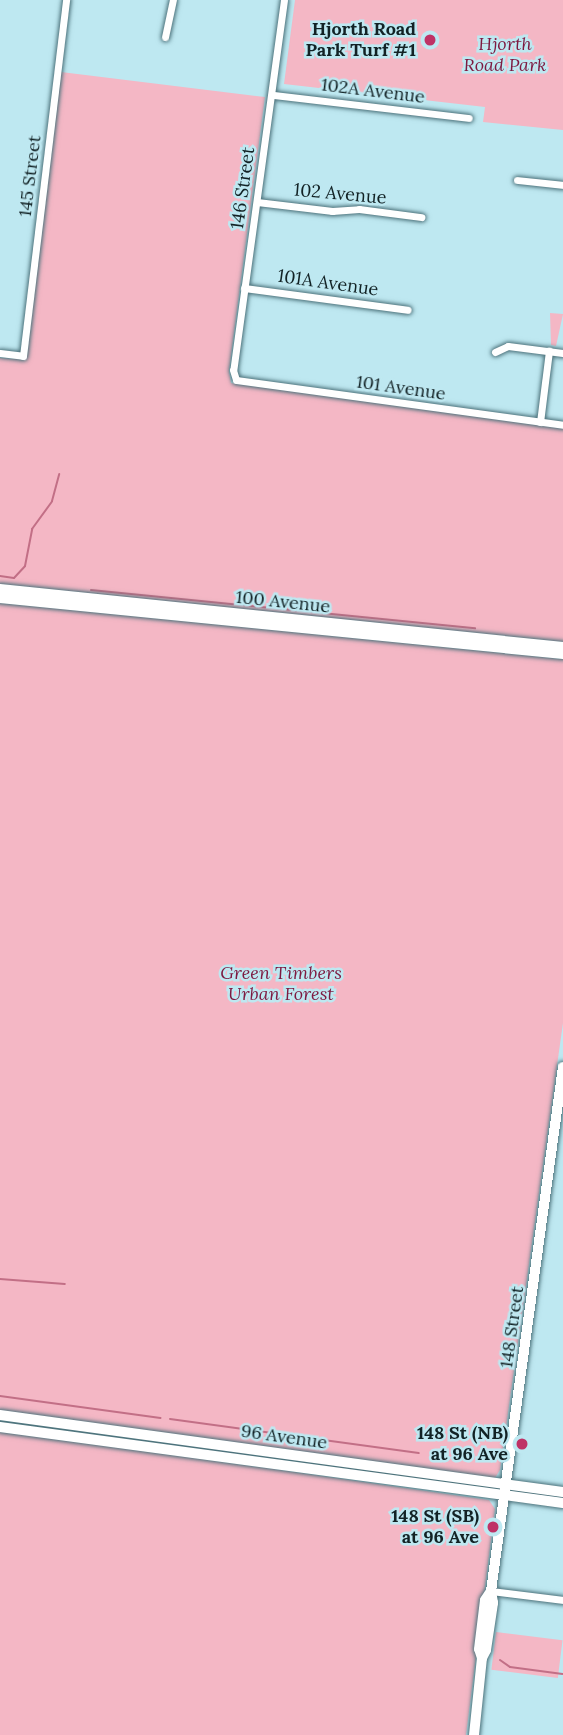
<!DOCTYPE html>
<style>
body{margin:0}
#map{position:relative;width:563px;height:1735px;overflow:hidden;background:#bee8f1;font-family:Lora,serif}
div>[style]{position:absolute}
.green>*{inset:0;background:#f4b7c5;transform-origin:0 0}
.stream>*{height:2px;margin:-1px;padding:0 1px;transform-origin:1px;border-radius:1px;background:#c26f86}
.roads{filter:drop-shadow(0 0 2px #4c727b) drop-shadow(0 0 2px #4c727b)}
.street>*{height:7px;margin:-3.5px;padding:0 3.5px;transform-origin:3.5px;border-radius:3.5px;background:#fff}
.secondary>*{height:10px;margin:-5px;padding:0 5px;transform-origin:5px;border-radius:5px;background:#fff}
.dots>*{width:19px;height:19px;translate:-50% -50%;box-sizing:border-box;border:4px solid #bee8f1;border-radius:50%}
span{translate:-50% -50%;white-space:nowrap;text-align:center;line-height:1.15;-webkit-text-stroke:5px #bee8f1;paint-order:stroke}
.poi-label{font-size:18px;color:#122225;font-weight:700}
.right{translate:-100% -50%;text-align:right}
.park-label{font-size:18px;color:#7e1940;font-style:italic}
.street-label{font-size:18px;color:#122225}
</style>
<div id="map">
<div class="green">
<div style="clip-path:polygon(295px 0,563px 0,563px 130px,483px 122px,485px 107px,284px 84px)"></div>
<div style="clip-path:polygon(61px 72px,265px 97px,229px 371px,231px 383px,563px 426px,563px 643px,0 585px,0 358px,15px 359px,21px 351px)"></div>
<div style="clip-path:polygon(550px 313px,563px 314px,556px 346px,551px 345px)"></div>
<div style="clip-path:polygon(0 602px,563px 659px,563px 1023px,500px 1470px,495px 1478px,0 1411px)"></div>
<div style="clip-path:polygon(0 1430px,489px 1500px,495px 1509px,466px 1735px,0 1735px)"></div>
<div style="left:496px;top:1632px;width:67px;height:38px;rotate:7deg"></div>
</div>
<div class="stream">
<div style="left:0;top:576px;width:14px;rotate:8deg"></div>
<div style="left:14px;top:578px;width:16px;rotate:-47deg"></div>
<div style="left:25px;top:566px;width:38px;rotate:-79deg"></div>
<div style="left:32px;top:529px;width:34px;rotate:-54deg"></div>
<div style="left:52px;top:501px;width:28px;rotate:-75deg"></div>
<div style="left:91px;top:590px;width:386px;rotate:5.7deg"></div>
<div style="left:0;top:1279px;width:65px;rotate:4.4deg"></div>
<div style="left:0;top:1396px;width:162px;rotate:7.8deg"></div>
<div style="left:170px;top:1419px;width:251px;rotate:7.8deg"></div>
<div style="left:500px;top:1660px;width:12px;rotate:35deg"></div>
<div style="left:510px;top:1667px;width:53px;rotate:7.5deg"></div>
</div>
<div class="roads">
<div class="street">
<div style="left:284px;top:0;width:373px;rotate:97.8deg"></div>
<div style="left:233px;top:370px;width:10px;rotate:73deg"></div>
<div style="left:236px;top:380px;width:330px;rotate:7.8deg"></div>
<div style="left:165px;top:37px;width:38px;rotate:-78deg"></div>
<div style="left:273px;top:95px;width:197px;rotate:6.7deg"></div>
<div style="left:517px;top:180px;width:46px;rotate:6.2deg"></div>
<div style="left:257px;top:202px;width:76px;rotate:6.8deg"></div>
<div style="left:332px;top:211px;width:27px;rotate:-4deg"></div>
<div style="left:359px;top:209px;width:63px;rotate:7.4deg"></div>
<div style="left:244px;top:288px;width:165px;rotate:7.6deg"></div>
<div style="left:495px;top:352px;width:14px;rotate:-25deg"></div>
<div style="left:508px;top:346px;width:55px;rotate:7.3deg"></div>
<div style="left:0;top:353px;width:23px;rotate:7deg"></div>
<div style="left:23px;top:356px;width:359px;rotate:-83.1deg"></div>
<div style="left:540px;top:422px;width:72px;rotate:-82.8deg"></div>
<div style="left:491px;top:1591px;width:73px;rotate:7.1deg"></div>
</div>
<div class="secondary">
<div style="left:0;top:589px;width:566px;rotate:5.88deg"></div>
<div style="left:0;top:598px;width:566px;rotate:5.68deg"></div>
<div style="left:0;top:1415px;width:568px;rotate:7.79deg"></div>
<div style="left:0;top:1427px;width:568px;rotate:7.69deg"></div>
<div style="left:482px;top:1658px;width:9px;rotate:-63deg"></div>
<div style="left:486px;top:1650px;width:48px;rotate:-81.5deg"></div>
<div style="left:493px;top:1603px;width:12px;rotate:-99deg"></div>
<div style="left:491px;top:1591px;width:529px;rotate:-82.18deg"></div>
<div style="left:474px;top:1735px;width:77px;rotate:-84.1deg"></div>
<div style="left:482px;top:1658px;width:9px;rotate:-108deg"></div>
<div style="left:479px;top:1649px;width:49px;rotate:-83deg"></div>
<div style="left:485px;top:1600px;width:11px;rotate:-56deg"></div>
</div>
</div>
<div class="dots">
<div style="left:430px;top:40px;background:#bf3266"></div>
<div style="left:522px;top:1444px;background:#bf3266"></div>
<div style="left:493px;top:1527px;background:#bf3266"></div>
</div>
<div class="poi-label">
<span class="right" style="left:416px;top:40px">Hjorth Road<br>Park Turf #1</span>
<span class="right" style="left:508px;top:1444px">148 St (NB)<br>at 96 Ave</span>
<span class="right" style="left:479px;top:1527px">148 St (SB)<br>at 96 Ave</span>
</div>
<div class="park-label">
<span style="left:505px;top:55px">Hjorth<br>Road Park</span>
<span style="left:281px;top:984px">Green Timbers<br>Urban Forest</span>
</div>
<div class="street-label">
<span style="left:373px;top:91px;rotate:7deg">102A Avenue</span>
<span style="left:30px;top:176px;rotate:-83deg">145 Street</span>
<span style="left:243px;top:188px;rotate:-82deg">146 Street</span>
<span style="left:340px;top:194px;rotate:5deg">102 Avenue</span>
<span style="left:328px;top:283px;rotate:8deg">101A Avenue</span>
<span style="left:401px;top:388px;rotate:8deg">101 Avenue</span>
<span style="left:283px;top:602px;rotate:6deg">100 Avenue</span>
<span style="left:512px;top:1327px;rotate:-82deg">148 Street</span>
<span style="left:284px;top:1437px;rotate:8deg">96 Avenue</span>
</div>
</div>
